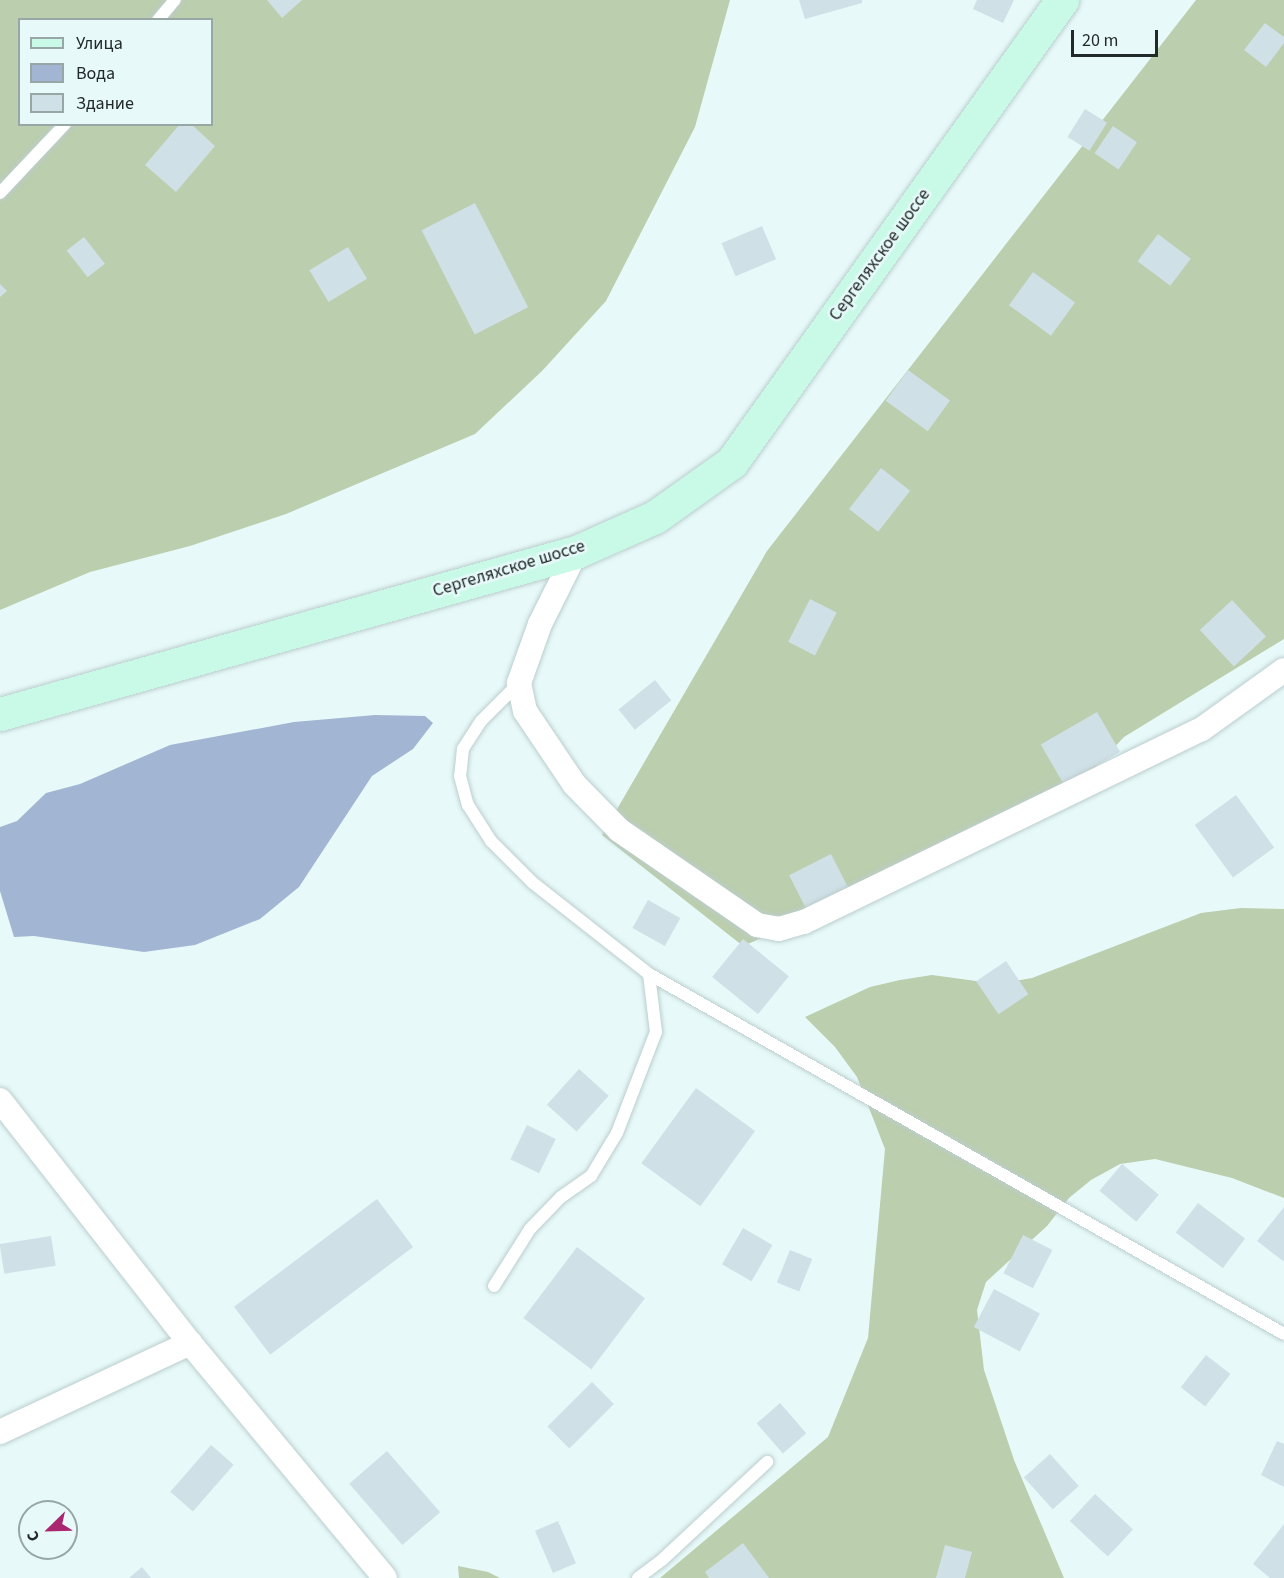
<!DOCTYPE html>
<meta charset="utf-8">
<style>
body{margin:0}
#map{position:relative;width:1284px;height:1578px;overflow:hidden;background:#e7faf9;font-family:"Source Sans 3",sans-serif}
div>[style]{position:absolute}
.forest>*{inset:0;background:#bbceae}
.water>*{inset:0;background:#a2b6d3}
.building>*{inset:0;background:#d0e0e7;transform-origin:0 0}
.roads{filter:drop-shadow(0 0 2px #bbcdcd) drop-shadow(0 0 2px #bbcdcd)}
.lane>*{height:12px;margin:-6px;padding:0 6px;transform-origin:6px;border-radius:6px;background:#fff}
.street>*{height:24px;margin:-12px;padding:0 12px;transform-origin:12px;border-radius:12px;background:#fff}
.secondary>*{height:33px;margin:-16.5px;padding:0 16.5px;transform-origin:16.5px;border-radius:16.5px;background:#c9fae8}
span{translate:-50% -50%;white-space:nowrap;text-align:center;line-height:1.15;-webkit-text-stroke:5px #e7faf9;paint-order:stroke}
.street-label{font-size:18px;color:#222929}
.legend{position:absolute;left:18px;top:18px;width:195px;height:108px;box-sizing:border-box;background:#e7faf9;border:2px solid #98a6a6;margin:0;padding:8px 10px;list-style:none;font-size:18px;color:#222929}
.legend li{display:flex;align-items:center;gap:12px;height:30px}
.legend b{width:30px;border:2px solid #98a6a6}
.north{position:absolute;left:18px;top:1500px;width:60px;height:60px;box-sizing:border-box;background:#e7faf9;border:2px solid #98a6a6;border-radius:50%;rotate:247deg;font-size:16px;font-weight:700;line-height:24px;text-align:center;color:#222929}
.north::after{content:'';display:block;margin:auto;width:21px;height:27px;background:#aa2670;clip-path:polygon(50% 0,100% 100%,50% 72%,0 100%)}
.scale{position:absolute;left:1071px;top:30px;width:87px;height:27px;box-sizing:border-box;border:3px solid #222929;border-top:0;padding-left:8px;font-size:18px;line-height:21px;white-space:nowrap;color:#222929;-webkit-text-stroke:4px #e7faf9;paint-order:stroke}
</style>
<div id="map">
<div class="forest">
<div style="clip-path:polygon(evenodd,0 0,730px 0,695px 127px,606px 301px,542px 371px,475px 434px,286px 514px,190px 546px,90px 572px,0 610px,0 0,20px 20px,212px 20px,212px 124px,20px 124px,20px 20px)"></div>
<div style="clip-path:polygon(1196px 0,1284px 0,1284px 639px,1124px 737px,1077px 787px,982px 844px,743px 946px,602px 835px,767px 551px)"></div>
<div style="clip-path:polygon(1241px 908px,1284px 909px,1284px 1198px,1232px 1178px,1155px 1159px,1120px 1164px,1091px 1180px,1069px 1198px,1047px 1226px,986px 1282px,977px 1310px,984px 1370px,1014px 1460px,1064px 1578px,660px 1578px,828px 1437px,868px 1338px,885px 1149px,857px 1077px,835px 1047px,805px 1017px,870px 987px,900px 980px,932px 975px,998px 984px,1032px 978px,1201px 913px)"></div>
<div style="clip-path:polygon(458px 1566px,488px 1572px,500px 1578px,459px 1578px)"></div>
</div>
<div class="water">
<div style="clip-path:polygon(375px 715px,425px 716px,433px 723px,413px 749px,372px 776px,299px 887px,260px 919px,195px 945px,144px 952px,34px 936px,14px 937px,0 891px,0 827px,17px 821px,46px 793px,80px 784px,170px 745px,294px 722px)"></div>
</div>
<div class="building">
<div style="clip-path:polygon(267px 0,302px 0,282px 18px)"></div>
<div style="clip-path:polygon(799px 0,862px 0,862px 3px,805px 19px)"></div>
<div style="clip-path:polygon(977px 0,1014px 0,1003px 23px,973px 9px)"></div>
<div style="clip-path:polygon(1265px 23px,1284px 37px,1284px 43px,1266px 67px,1244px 50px)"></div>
<div style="left:1085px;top:109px;width:26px;height:33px;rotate:32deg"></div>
<div style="clip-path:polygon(180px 124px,191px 124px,215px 146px,176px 192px,145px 165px)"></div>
<div style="left:1113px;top:126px;width:29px;height:33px;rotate:34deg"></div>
<div style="left:475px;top:203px;width:117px;height:60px;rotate:63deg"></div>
<div style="left:762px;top:226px;width:36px;height:44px;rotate:67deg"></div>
<div style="left:1158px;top:234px;width:41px;height:34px;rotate:37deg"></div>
<div style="left:84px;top:237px;width:34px;height:22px;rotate:52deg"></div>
<div style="left:348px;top:247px;width:37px;height:45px;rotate:59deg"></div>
<div style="left:1033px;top:272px;width:52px;height:41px;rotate:36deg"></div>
<div style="clip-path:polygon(0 284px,7px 291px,0 297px)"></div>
<div style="left:908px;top:370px;width:52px;height:38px;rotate:36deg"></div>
<div style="left:881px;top:468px;width:37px;height:52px;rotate:38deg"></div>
<div style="left:810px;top:599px;width:30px;height:48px;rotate:27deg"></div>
<div style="left:1232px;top:600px;width:50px;height:44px;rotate:47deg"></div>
<div style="left:655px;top:680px;width:26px;height:47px;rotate:51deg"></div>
<div style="left:1097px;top:712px;width:46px;height:65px;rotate:60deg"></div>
<div style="left:1236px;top:795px;width:65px;height:51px;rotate:54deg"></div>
<div style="left:831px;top:854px;width:38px;height:47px;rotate:63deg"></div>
<div style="left:648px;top:900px;width:37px;height:32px;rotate:29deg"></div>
<div style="left:743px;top:939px;width:59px;height:49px;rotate:39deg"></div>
<div style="left:1006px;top:961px;width:40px;height:36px;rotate:56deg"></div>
<div style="left:579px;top:1069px;width:40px;height:48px;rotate:42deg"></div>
<div style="left:696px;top:1088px;width:73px;height:93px;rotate:36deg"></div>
<div style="left:527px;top:1125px;width:32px;height:38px;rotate:26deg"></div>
<div style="left:1122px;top:1164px;width:48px;height:35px;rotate:40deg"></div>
<div style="left:377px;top:1199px;width:60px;height:179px;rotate:53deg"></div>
<div style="left:1198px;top:1203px;width:59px;height:37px;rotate:37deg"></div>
<div style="clip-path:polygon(1284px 1207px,1284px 1260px,1283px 1261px,1257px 1241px)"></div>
<div style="left:743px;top:1228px;width:34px;height:42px;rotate:30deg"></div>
<div style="left:1023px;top:1235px;width:33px;height:43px;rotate:27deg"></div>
<div style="left:51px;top:1236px;width:30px;height:52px;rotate:81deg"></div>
<div style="left:577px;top:1247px;width:85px;height:89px;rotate:37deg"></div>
<div style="left:790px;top:1250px;width:24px;height:35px;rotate:22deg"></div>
<div style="left:994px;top:1289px;width:52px;height:43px;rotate:28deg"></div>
<div style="left:1206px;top:1355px;width:31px;height:41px;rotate:38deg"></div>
<div style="left:592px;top:1382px;width:31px;height:63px;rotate:45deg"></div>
<div style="left:780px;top:1403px;width:40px;height:31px;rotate:49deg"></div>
<div style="clip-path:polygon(1277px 1441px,1284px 1444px,1284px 1487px,1261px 1475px)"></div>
<div style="left:211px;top:1445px;width:30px;height:62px;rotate:41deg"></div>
<div style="left:387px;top:1451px;width:81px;height:50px;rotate:49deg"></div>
<div style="left:1050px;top:1454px;width:43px;height:35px;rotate:48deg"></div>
<div style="left:1095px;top:1494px;width:52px;height:37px;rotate:43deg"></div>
<div style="left:558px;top:1521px;width:46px;height:25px;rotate:67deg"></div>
<div style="clip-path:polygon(1284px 1524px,1284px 1578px,1270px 1578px,1253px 1564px)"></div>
<div style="clip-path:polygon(743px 1543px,769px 1578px,709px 1578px,705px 1572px)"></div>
<div style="clip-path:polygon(945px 1545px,972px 1552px,965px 1578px,936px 1578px)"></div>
<div style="clip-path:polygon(142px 1567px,151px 1578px,129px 1578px)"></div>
</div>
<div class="roads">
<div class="lane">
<div style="left:158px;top:20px;width:26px;rotate:-50deg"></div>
<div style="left:0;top:193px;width:95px;rotate:-46.7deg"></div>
<div style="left:519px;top:683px;width:54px;rotate:135deg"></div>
<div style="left:481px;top:721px;width:33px;rotate:123deg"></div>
<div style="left:463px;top:749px;width:27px;rotate:96deg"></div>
<div style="left:460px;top:776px;width:30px;rotate:75deg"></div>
<div style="left:468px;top:805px;width:43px;rotate:57.4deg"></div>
<div style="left:491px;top:841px;width:59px;rotate:45deg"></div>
<div style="left:533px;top:883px;width:147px;rotate:38.1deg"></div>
<div style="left:649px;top:974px;width:730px;rotate:29.55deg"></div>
<div style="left:494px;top:1286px;width:67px;rotate:-57.7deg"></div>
<div style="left:530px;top:1229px;width:45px;rotate:-45.9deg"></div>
<div style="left:561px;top:1197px;width:37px;rotate:-35deg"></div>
<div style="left:591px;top:1176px;width:50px;rotate:-58.8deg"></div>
<div style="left:617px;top:1133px;width:108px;rotate:-68.9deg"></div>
<div style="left:656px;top:1032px;width:58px;rotate:-96.9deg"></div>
<div style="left:638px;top:1578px;width:30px;rotate:-37deg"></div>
<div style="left:662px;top:1560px;width:144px;rotate:-43deg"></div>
</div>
<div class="street">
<div style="left:576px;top:552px;width:80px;rotate:116.6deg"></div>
<div style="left:540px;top:624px;width:63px;rotate:109.6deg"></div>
<div style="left:519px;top:683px;width:29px;rotate:78deg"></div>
<div style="left:525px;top:711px;width:88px;rotate:56.1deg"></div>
<div style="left:574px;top:784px;width:64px;rotate:45.6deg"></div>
<div style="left:619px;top:830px;width:168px;rotate:34.5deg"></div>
<div style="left:757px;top:925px;width:22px;rotate:10deg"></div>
<div style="left:779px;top:929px;width:26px;rotate:-16deg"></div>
<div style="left:804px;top:922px;width:442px;rotate:-25.9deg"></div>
<div style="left:1202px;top:729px;width:101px;rotate:-35.7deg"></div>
<div style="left:0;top:1100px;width:308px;rotate:52deg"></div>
<div style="left:190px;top:1343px;width:305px;rotate:50.3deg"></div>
<div style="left:0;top:1432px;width:210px;rotate:-25.1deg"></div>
</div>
<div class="secondary">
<div style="left:0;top:714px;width:598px;rotate:-15.71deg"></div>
<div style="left:576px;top:552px;width:86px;rotate:-23.9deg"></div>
<div style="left:655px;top:517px;width:95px;rotate:-35.5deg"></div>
<div style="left:732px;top:462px;width:568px;rotate:-54.46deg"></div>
</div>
</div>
<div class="street-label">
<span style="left:880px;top:255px;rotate:-54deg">Сергеляхское шоссе</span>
<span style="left:509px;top:569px;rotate:-17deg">Сергеляхское шоссе</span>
</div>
<ul class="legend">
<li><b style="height:8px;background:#c9fae8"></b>Улица</li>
<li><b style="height:16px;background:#a2b6d3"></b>Вода</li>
<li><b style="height:16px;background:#d0e0e7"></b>Здание</li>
</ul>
<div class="north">С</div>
<div class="scale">20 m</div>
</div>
